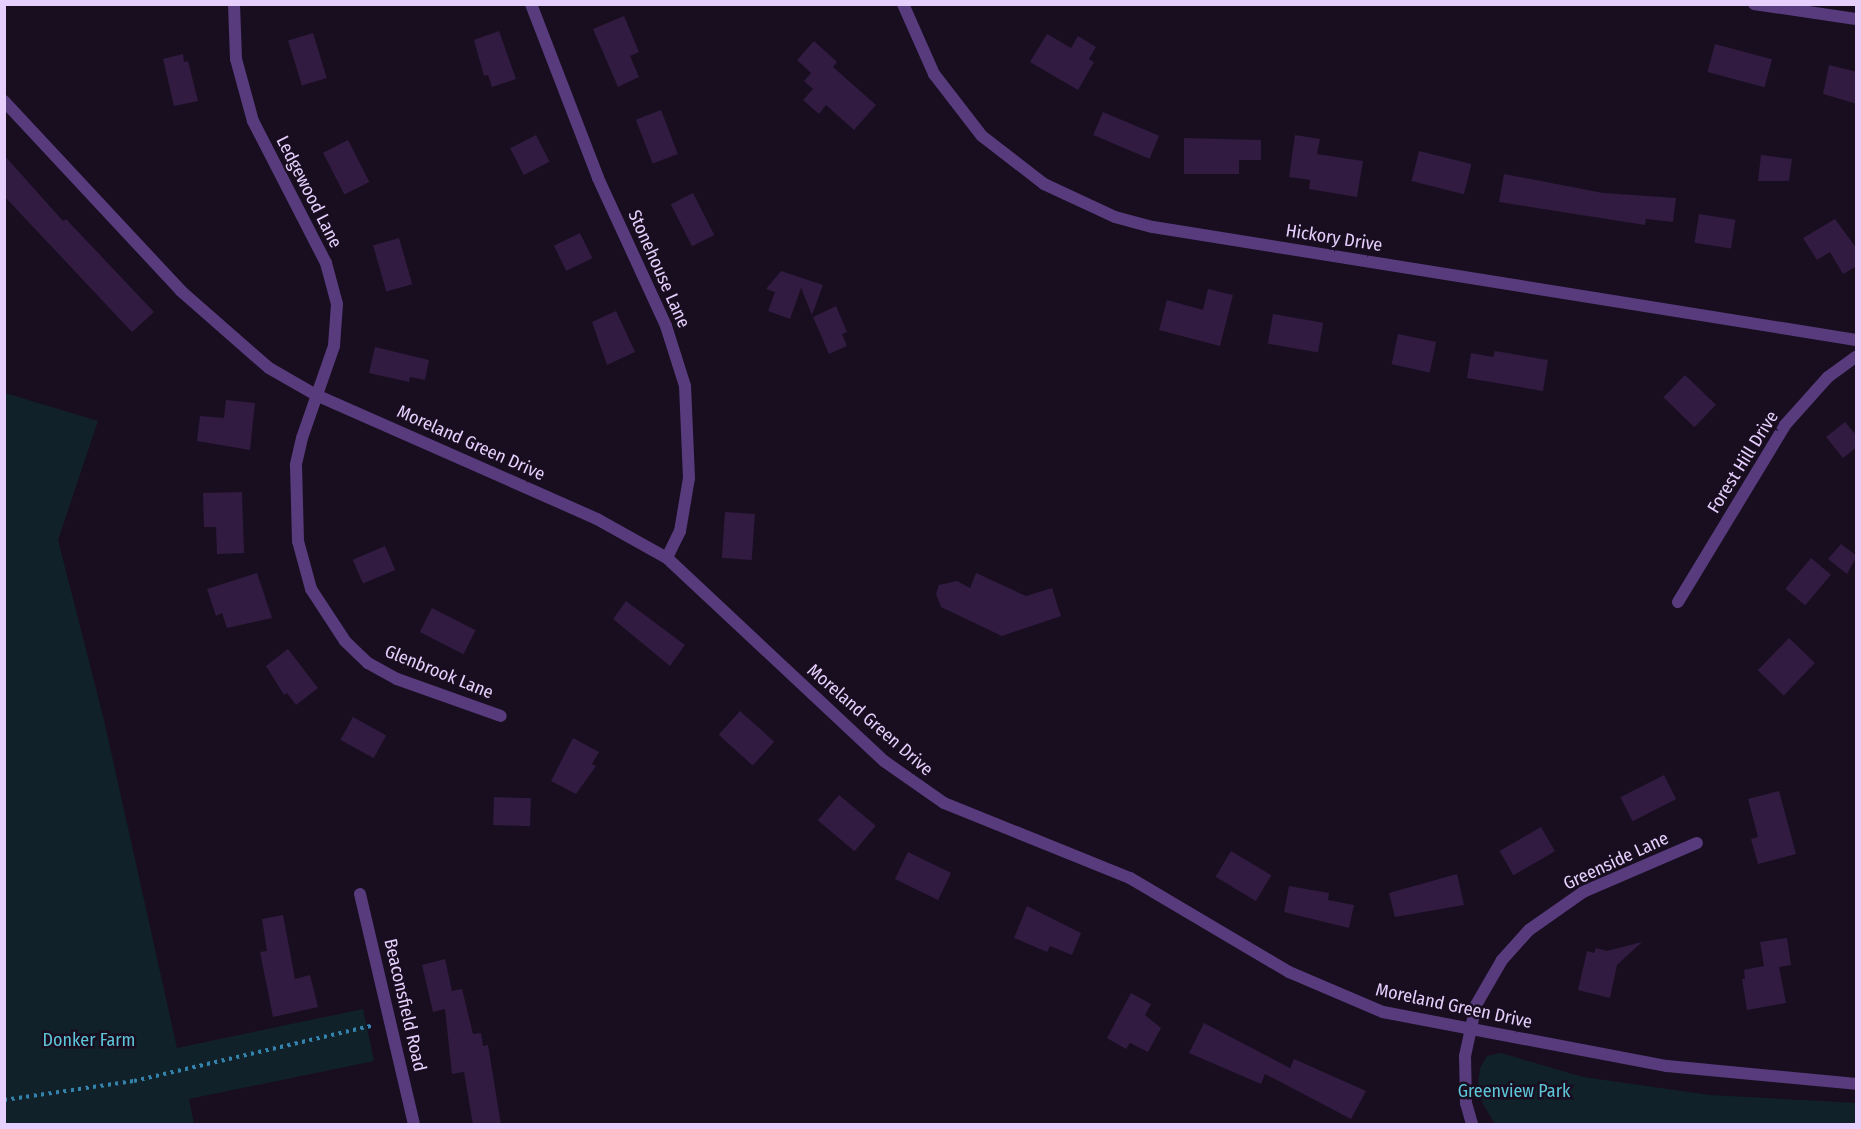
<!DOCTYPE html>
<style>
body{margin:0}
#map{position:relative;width:1861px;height:1129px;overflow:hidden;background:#180e20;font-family:"Fira Sans Condensed",sans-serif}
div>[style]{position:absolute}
.green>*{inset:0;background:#11212a}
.building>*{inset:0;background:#311b40;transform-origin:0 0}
.path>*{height:4px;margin-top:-2px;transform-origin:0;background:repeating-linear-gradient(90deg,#3383ad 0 3px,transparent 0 7.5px)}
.minor>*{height:12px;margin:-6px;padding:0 6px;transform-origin:6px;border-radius:6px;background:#583b7d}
span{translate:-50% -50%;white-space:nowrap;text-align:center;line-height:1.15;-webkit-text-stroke:5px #180e20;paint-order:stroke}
.street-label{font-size:18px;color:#e7cffd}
.park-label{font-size:18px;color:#5ec6d9}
.frame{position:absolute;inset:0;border:6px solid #e7cffd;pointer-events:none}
</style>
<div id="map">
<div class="green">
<div style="clip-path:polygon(5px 393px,98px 421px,58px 540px,104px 720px,177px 1048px,363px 1009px,374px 1061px,189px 1099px,194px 1124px,5px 1124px)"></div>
<div style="clip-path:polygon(1501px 1053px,1583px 1077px,1710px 1095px,1856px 1103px,1856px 1124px,1495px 1124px,1483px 1104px,1478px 1085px,1480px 1068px,1487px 1056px)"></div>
</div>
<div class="building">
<div style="clip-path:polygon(624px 16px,639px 52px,630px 56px,639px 77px,618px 87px,593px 29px)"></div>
<div style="clip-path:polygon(499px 31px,516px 79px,492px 87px,488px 75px,484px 76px,474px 40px)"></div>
<div style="left:313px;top:33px;width:47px;height:26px;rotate:73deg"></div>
<div style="clip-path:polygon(1047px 34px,1071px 48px,1078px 36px,1096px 47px,1089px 59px,1094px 62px,1078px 90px,1030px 62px)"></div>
<div style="clip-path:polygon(814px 41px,837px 62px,833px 67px,876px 105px,854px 130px,826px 105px,819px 114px,803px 100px,813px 89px,804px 81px,811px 73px,797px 60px)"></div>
<div style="left:1715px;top:44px;width:59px;height:29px;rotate:15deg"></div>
<div style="clip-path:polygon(183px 54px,184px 62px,188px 61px,198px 101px,174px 106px,163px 59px)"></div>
<div style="clip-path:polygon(1829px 65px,1857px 72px,1857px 104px,1823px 94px)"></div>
<div style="left:661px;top:110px;width:47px;height:27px;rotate:69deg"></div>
<div style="left:1103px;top:112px;width:61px;height:25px;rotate:23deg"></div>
<div style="left:536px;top:135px;width:30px;height:29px;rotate:63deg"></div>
<div style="clip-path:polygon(1295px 135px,1320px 139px,1317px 154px,1363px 161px,1357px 197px,1309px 189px,1310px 180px,1289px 177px)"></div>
<div style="clip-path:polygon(1184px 138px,1261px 140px,1261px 160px,1239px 160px,1239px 174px,1184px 174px)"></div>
<div style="left:348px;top:140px;width:47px;height:28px;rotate:63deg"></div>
<div style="left:1419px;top:151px;width:54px;height:31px;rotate:14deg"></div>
<div style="clip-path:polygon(4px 155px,63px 221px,66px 219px,154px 312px,132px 332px,4px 196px)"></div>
<div style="clip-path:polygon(1761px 155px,1792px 159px,1789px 181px,1758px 181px)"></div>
<div style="clip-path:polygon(1504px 174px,1603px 193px,1676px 198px,1673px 222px,1646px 219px,1645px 225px,1499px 202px)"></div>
<div style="left:693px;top:193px;width:47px;height:25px;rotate:63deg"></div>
<div style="left:1699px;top:214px;width:37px;height:29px;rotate:9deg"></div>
<div style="clip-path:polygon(1835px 219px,1857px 249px,1857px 266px,1843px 274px,1830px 252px,1817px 260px,1803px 238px)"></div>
<div style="left:580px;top:233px;width:28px;height:29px;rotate:64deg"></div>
<div style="left:399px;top:238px;width:48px;height:27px;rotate:74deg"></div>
<div style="clip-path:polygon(781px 271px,823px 285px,812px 315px,801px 288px,790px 319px,768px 311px,775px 292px,766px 289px)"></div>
<div style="clip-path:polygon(1208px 289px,1233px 295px,1220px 346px,1159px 330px,1167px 300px,1203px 310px)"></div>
<div style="clip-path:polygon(836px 306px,847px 332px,842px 334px,847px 346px,829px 354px,813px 317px)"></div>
<div style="clip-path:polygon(616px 311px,635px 352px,607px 365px,592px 322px)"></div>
<div style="left:1273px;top:314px;width:51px;height:30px;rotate:10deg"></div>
<div style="left:1398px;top:334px;width:39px;height:31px;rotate:12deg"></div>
<div style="clip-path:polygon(375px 347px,429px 360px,425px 380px,410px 377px,409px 382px,369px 373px)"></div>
<div style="clip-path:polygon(1495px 351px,1548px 360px,1543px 391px,1467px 378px,1471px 353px,1493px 357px)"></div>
<div style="left:1685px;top:375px;width:43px;height:31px;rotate:44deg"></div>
<div style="clip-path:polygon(226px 400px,255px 403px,250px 450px,197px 441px,200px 416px,224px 418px)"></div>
<div style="clip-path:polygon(1845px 422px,1857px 436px,1857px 447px,1843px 458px,1826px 437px)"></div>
<div style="clip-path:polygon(242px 492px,244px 553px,217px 554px,216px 527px,204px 527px,203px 493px)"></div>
<div style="left:725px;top:512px;width:30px;height:46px;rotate:4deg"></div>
<div style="clip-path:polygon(1841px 544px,1857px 556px,1847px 574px,1828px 559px)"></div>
<div style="left:385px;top:546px;width:26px;height:35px;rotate:67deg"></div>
<div style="left:1811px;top:558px;width:26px;height:40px;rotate:40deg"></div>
<div style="clip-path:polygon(257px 573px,272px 618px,227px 628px,222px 613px,216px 616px,207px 589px)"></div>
<div style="clip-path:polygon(976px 573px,1026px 596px,1052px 588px,1061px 616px,1002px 636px,941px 607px,936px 594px,939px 585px,957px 581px,970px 588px)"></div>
<div style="clip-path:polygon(626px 601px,685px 645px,670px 666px,613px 619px)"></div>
<div style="left:432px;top:608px;width:49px;height:27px;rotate:27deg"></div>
<div style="left:1789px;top:638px;width:36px;height:45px;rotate:44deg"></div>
<div style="clip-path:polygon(288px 649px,318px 688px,296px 705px,287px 693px,284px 695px,266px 666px)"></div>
<div style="left:740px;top:711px;width:46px;height:32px;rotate:42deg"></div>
<div style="left:353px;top:717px;width:38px;height:26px;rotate:29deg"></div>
<div style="clip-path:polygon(573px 738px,599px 752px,592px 764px,596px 766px,576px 794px,551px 781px)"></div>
<div style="left:1664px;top:775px;width:27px;height:49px;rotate:63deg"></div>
<div style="clip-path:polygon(1779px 791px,1796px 854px,1758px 864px,1751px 839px,1758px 837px,1748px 799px)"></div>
<div style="left:839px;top:795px;width:48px;height:33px;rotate:40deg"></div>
<div style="left:494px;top:797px;width:37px;height:28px;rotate:2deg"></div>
<div style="left:1541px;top:827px;width:28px;height:48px;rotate:60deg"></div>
<div style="left:1231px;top:851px;width:47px;height:30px;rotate:31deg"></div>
<div style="left:908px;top:852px;width:48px;height:30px;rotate:26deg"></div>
<div style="clip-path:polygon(1457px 874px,1464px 905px,1395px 917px,1389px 893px)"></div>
<div style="clip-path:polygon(1289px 886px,1329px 893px,1328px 900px,1354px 905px,1349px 928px,1284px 912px)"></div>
<div style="clip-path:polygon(1027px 906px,1081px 933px,1072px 955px,1050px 946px,1047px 952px,1014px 938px)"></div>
<div style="clip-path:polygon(283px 915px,295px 979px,310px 975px,318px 1007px,273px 1017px,260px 952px,267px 951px,262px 919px)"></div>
<div style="clip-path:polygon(1787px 938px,1791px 965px,1779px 967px,1786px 1003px,1747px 1010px,1742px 979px,1745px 979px,1744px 970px,1764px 966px,1760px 942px)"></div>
<div style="clip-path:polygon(1642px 942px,1617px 965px,1610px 998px,1578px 990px,1587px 951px,1594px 953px,1596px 948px,1607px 951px)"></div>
<div style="clip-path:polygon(445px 959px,452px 991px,462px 989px,473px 1034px,481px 1033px,483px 1046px,488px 1045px,501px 1125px,473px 1125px,464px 1072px,452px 1074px,445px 1009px,433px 1012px,422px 965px)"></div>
<div style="clip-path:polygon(1131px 993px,1151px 1004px,1145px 1015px,1161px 1028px,1148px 1052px,1130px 1043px,1126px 1049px,1107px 1038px)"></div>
<div style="clip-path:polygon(1204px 1023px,1290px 1068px,1294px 1059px,1366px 1091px,1351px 1119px,1265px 1074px,1261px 1084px,1189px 1053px)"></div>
</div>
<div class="path">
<div style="left:4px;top:1100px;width:131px;rotate:-8.3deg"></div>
<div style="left:134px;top:1081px;width:246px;rotate:-13.1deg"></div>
</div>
<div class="minor">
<div style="left:234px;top:4px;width:55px;rotate:87.9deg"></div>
<div style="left:236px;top:59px;width:64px;rotate:74.7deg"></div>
<div style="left:253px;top:121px;width:160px;rotate:62.8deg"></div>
<div style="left:326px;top:263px;width:42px;rotate:75deg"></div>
<div style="left:337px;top:304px;width:42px;rotate:94.1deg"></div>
<div style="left:334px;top:346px;width:97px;rotate:109.2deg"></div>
<div style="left:302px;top:438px;width:28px;rotate:103deg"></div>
<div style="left:296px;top:465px;width:76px;rotate:88.5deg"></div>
<div style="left:298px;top:541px;width:50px;rotate:74.8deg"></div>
<div style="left:311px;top:589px;width:62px;rotate:56.8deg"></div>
<div style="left:345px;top:641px;width:32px;rotate:44deg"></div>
<div style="left:368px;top:663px;width:33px;rotate:29deg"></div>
<div style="left:397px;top:679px;width:110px;rotate:19.6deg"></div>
<div style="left:531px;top:4px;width:186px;rotate:68.9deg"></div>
<div style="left:598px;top:178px;width:163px;rotate:65.3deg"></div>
<div style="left:666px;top:326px;width:63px;rotate:72.4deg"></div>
<div style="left:685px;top:386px;width:92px;rotate:87.5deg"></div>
<div style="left:689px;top:478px;width:54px;rotate:99.6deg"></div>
<div style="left:680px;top:531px;width:30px;rotate:116deg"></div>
<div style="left:903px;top:4px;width:77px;rotate:66.1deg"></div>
<div style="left:934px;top:74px;width:78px;rotate:52.3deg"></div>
<div style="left:982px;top:136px;width:78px;rotate:37.7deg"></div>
<div style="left:1044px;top:184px;width:78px;rotate:24.9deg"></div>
<div style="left:1115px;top:217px;width:39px;rotate:15deg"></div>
<div style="left:1153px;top:227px;width:712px;rotate:9.13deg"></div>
<div style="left:1754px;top:4px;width:103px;rotate:8.4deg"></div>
<div style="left:4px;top:101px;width:260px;rotate:47deg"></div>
<div style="left:181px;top:291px;width:117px;rotate:41.2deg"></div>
<div style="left:269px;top:368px;width:54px;rotate:29.9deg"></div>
<div style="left:316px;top:395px;width:307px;rotate:23.8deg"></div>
<div style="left:597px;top:519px;width:80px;rotate:29.1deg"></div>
<div style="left:667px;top:558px;width:297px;rotate:43.1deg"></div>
<div style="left:884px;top:761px;width:73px;rotate:35deg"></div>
<div style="left:944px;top:803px;width:201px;rotate:22deg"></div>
<div style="left:1130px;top:878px;width:185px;rotate:30.6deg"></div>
<div style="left:1289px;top:972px;width:102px;rotate:23.1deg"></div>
<div style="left:1383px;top:1012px;width:289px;rotate:10.8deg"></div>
<div style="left:1667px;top:1066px;width:190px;rotate:5.4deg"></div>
<div style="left:1678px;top:602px;width:207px;rotate:-58.8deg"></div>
<div style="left:1785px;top:425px;width:64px;rotate:-48.1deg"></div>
<div style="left:1828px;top:377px;width:34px;rotate:-36deg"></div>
<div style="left:360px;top:894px;width:236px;rotate:76.8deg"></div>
<div style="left:1472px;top:1124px;width:22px;rotate:-106deg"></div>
<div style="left:1466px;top:1103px;width:47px;rotate:-91.2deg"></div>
<div style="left:1465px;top:1056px;width:52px;rotate:-77.8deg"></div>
<div style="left:1476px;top:1005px;width:52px;rotate:-60deg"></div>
<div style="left:1502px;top:960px;width:40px;rotate:-48deg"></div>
<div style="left:1529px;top:930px;width:66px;rotate:-35.1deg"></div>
<div style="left:1583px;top:892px;width:124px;rotate:-23.3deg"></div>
</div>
<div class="street-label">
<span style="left:309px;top:192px;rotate:63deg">Ledgewood Lane</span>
<span style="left:1334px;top:238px;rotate:9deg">Hickory Drive</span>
<span style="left:659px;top:269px;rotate:66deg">Stonehouse Lane</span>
<span style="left:471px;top:443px;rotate:24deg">Moreland Green Drive</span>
<span style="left:1743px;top:462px;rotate:-58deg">Forest Hill Drive</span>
<span style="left:439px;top:672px;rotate:22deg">Glenbrook Lane</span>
<span style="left:870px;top:720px;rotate:41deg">Moreland Green Drive</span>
<span style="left:1616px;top:861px;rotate:-25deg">Greenside Lane</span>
<span style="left:405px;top:1005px;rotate:77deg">Beaconsfield Road</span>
<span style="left:1454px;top:1006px;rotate:12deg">Moreland Green Drive</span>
</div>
<div class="park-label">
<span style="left:89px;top:1040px">Donker Farm</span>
<span style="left:1514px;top:1091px">Greenview Park</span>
</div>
<div class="frame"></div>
</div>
